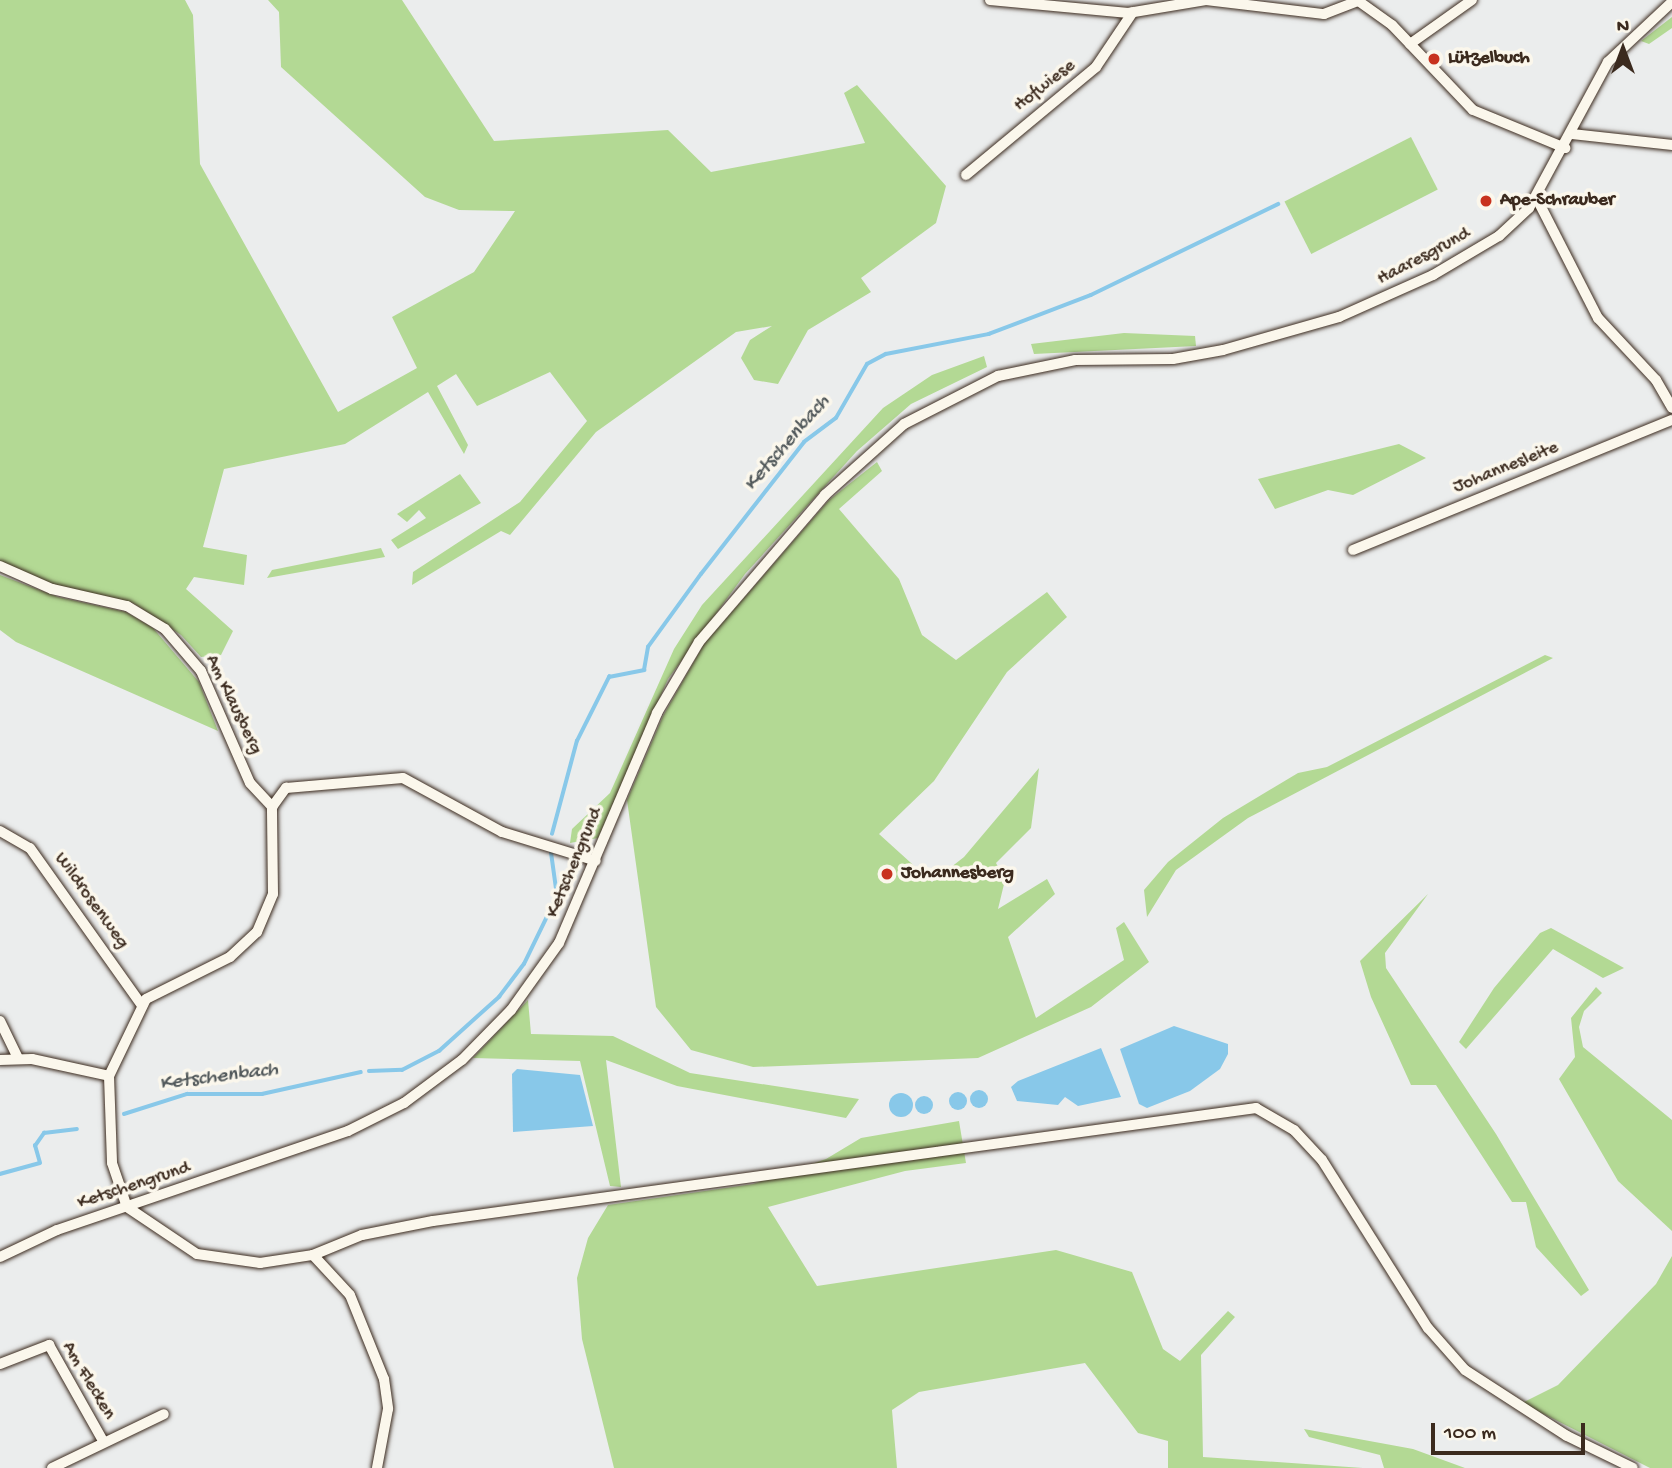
<!DOCTYPE html>
<meta charset="utf-8">
<style>
body{margin:0}
#map{position:relative;width:1672px;height:1468px;overflow:hidden;background:#ebeded;font-family:"Gochi Hand",sans-serif}
div>[style]{position:absolute}
.green>*{inset:0;background:#b3d994;transform-origin:0 0}
.water>*{inset:0;background:#88c8e9}
.round{border-radius:50%}
.stream>*{height:3.5px;margin:-1.75px;padding:0 1.75px;transform-origin:1.75px;border-radius:1.75px;background:#88c8e9}
.roads{filter:drop-shadow(0 0 2px #3b2a1e) drop-shadow(0 0 2px #3b2a1e)}
.minor>*{height:10px;margin:-5px;padding:0 5px;transform-origin:5px;border-radius:5px;background:#fbf7ec}
.dots>*{width:19px;height:19px;translate:-50% -50%;box-sizing:border-box;border:4px solid #fbf7ec;border-radius:50%}
span{translate:-50% -50%;white-space:nowrap;text-align:center;line-height:1.15;-webkit-text-stroke:7px #fbf7ec;paint-order:stroke}
.poi-label{font-size:19px;color:#3b2a1e;font-weight:700}
.left{translate:0 -50%;text-align:left}
.street-label{font-size:19px;color:#3b2a1e}
.water-label{font-size:21px;color:#52595b;font-style:italic}
.north{position:absolute;left:1588px;top:14px;width:70px;height:70px;-webkit-text-stroke:5px #fbf7ec;paint-order:stroke;rotate:0deg;font-size:19px;font-weight:700;line-height:28px;text-align:center;color:#3b2a1e}
.north::after{content:'';display:block;margin:auto;width:24px;height:32px;background:#3b2a1e;clip-path:polygon(50% 0,100% 100%,50% 72%,0 100%)}
.scale{position:absolute;left:1431px;top:1423px;width:154px;height:32px;box-sizing:border-box;border:4px solid #3b2a1e;border-top:0;padding-left:9px;font-size:21px;line-height:24px;white-space:nowrap;color:#3b2a1e;-webkit-text-stroke:5px #fbf7ec;paint-order:stroke}
</style>
<div id="map">
<div class="green">
<div style="clip-path:polygon(0 0,185px 0,193px 15px,200px 164px,338px 412px,417px 368px,392px 317px,474px 272px,515px 211px,459px 210px,425px 197px,281px 67px,279px 12px,268px 0,402px 0,494px 141px,668px 130px,711px 172px,865px 143px,844px 93px,857px 85px,946px 186px,936px 223px,861px 278px,871px 292px,808px 330px,778px 384px,754px 380px,741px 358px,750px 340px,772px 326px,736px 332px,596px 432px,510px 535px,501px 531px,412px 585px,413px 572px,520px 502px,587px 421px,550px 372px,477px 406px,456px 374px,437px 386px,468px 445px,464px 454px,428px 392px,345px 444px,224px 469px,203px 547px,247px 555px,244px 585px,194px 577px,186px 589px,233px 631px,221px 655px,201px 657px,181px 635px,133px 603px,47px 583px,0 561px)"></div>
<div style="clip-path:polygon(1672px 17px,1672px 28px,1649px 44px,1641px 41px)"></div>
<div style="left:1411px;top:137px;width:59px;height:142px;rotate:63deg"></div>
<div style="clip-path:polygon(1124px 333px,1195px 336px,1196px 346px,1034px 354px,1031px 344px)"></div>
<div style="clip-path:polygon(984px 356px,987px 367px,911px 404px,857px 451px,745px 574px,668px 679px,598px 838px,570px 843px,572px 829px,610px 793px,674px 649px,702px 605px,883px 408px,932px 375px)"></div>
<div style="clip-path:polygon(1399px 444px,1426px 458px,1353px 495px,1328px 490px,1275px 509px,1258px 479px)"></div>
<div style="clip-path:polygon(877px 462px,882px 471px,839px 509px,899px 579px,922px 635px,956px 660px,1047px 592px,1067px 617px,1007px 672px,934px 781px,879px 834px,932px 882px,964px 857px,1039px 768px,1031px 828px,996px 863px,1005px 880px,998px 909px,1047px 879px,1055px 894px,1008px 937px,1036px 1018px,1124px 960px,1116px 928px,1124px 922px,1149px 962px,1091px 1007px,978px 1058px,753px 1067px,691px 1050px,656px 1007px,627px 800px,663px 716px,704px 644px,829px 500px)"></div>
<div style="clip-path:polygon(460px 474px,481px 503px,398px 549px,391px 540px,426px 518px,419px 510px,407px 522px,397px 514px)"></div>
<div style="clip-path:polygon(381px 548px,385px 557px,267px 578px,272px 570px)"></div>
<div style="clip-path:polygon(0 575px,58px 597px,126px 612px,153px 628px,199px 682px,218px 731px,16px 642px,0 630px)"></div>
<div style="clip-path:polygon(1545px 655px,1553px 658px,1248px 818px,1176px 870px,1147px 917px,1144px 890px,1168px 862px,1223px 818px,1298px 773px,1327px 767px)"></div>
<div style="clip-path:polygon(1428px 894px,1385px 953px,1386px 968px,1496px 1134px,1589px 1290px,1581px 1296px,1536px 1247px,1526px 1202px,1512px 1202px,1436px 1085px,1411px 1085px,1371px 997px,1360px 961px)"></div>
<div style="clip-path:polygon(1551px 928px,1624px 968px,1603px 978px,1553px 949px,1466px 1049px,1459px 1042px,1494px 988px,1540px 933px)"></div>
<div style="clip-path:polygon(1596px 987px,1602px 993px,1584px 1011px,1579px 1027px,1583px 1047px,1672px 1120px,1672px 1231px,1618px 1181px,1559px 1079px,1575px 1057px,1571px 1018px)"></div>
<div style="clip-path:polygon(528px 1000px,531px 1034px,613px 1036px,690px 1073px,859px 1099px,846px 1118px,677px 1086px,606px 1060px,621px 1187px,610px 1186px,580px 1061px,473px 1058px)"></div>
<div style="clip-path:polygon(959px 1121px,966px 1163px,905px 1171px,768px 1207px,817px 1286px,1056px 1250px,1132px 1272px,1163px 1349px,1180px 1361px,1228px 1311px,1235px 1317px,1201px 1355px,1203px 1457px,1363px 1468px,1168px 1468px,1168px 1441px,1138px 1433px,1085px 1363px,919px 1392px,892px 1410px,897px 1468px,614px 1468px,582px 1339px,577px 1278px,588px 1238px,608px 1205px,753px 1184px,826px 1159px,861px 1138px)"></div>
<div style="clip-path:polygon(1672px 1256px,1672px 1468px,1650px 1468px,1522px 1403px,1558px 1385px,1656px 1284px)"></div>
<div style="clip-path:polygon(1304px 1429px,1413px 1449px,1465px 1468px,1384px 1468px,1380px 1455px,1309px 1437px)"></div>
</div>
<div class="water">
<div style="clip-path:polygon(1174px 1026px,1228px 1044px,1228px 1054px,1220px 1069px,1190px 1091px,1147px 1108px,1139px 1104px,1120px 1049px)"></div>
<div style="clip-path:polygon(1101px 1048px,1121px 1097px,1078px 1106px,1065px 1097px,1058px 1105px,1017px 1101px,1011px 1087px,1018px 1081px)"></div>
<div style="clip-path:polygon(517px 1069px,580px 1075px,593px 1126px,513px 1132px,512px 1074px)"></div>
<div class="round" style="left:970px;top:1090px;width:18px;height:18px"></div>
<div class="round" style="left:949px;top:1092px;width:18px;height:18px"></div>
<div class="round" style="left:889px;top:1093px;width:24px;height:24px"></div>
<div class="round" style="left:915px;top:1096px;width:18px;height:18px"></div>
</div>
<div class="stream">
<div style="left:552px;top:834px;width:96px;rotate:-75deg"></div>
<div style="left:577px;top:741px;width:72px;rotate:-63.4deg"></div>
<div style="left:609px;top:677px;width:36px;rotate:-11deg"></div>
<div style="left:644px;top:670px;width:23px;rotate:-80deg"></div>
<div style="left:648px;top:647px;width:90px;rotate:-54deg"></div>
<div style="left:701px;top:574px;width:167px;rotate:-52deg"></div>
<div style="left:804px;top:442px;width:40px;rotate:-37deg"></div>
<div style="left:836px;top:418px;width:62px;rotate:-60.1deg"></div>
<div style="left:867px;top:364px;width:21px;rotate:-28deg"></div>
<div style="left:886px;top:354px;width:105px;rotate:-11deg"></div>
<div style="left:989px;top:334px;width:109px;rotate:-20.9deg"></div>
<div style="left:1091px;top:295px;width:208px;rotate:-25.9deg"></div>
<div style="left:369px;top:1071px;width:33px;rotate:-2deg"></div>
<div style="left:402px;top:1070px;width:42px;rotate:-27.2deg"></div>
<div style="left:439px;top:1051px;width:81px;rotate:-42deg"></div>
<div style="left:499px;top:997px;width:41px;rotate:-52.9deg"></div>
<div style="left:524px;top:964px;width:76px;rotate:-64.1deg"></div>
<div style="left:557px;top:896px;width:43px;rotate:-97.9deg"></div>
<div style="left:124px;top:1114px;width:66px;rotate:-17.6deg"></div>
<div style="left:187px;top:1094px;width:75px"></div>
<div style="left:262px;top:1094px;width:101px;rotate:-12.5deg"></div>
<div style="left:0;top:1174px;width:41px;rotate:-15.4deg"></div>
<div style="left:40px;top:1163px;width:18px;rotate:-106deg"></div>
<div style="left:35px;top:1146px;width:16px;rotate:-55deg"></div>
<div style="left:44px;top:1133px;width:33px;rotate:-7deg"></div>
</div>
<div class="roads">
<div class="minor">
<div style="left:990px;top:0;width:139px;rotate:5.4deg"></div>
<div style="left:1128px;top:13px;width:79px;rotate:-9.5deg"></div>
<div style="left:1206px;top:0;width:119px;rotate:6.8deg"></div>
<div style="left:1324px;top:14px;width:36px;rotate:-21deg"></div>
<div style="left:1357px;top:0;width:43px;rotate:35.5deg"></div>
<div style="left:1392px;top:25px;width:117px;rotate:46.4deg"></div>
<div style="left:1473px;top:110px;width:100px;rotate:22.4deg"></div>
<div style="left:1410px;top:44px;width:76px;rotate:-35.4deg"></div>
<div style="left:1572px;top:134px;width:101px;rotate:6.3deg"></div>
<div style="left:966px;top:175px;width:169px;rotate:-39.7deg"></div>
<div style="left:1096px;top:67px;width:66px;rotate:-56.1deg"></div>
<div style="left:1537px;top:199px;width:134px;rotate:62.9deg"></div>
<div style="left:1598px;top:318px;width:85px;rotate:46.9deg"></div>
<div style="left:1656px;top:380px;width:32px;rotate:60deg"></div>
<div style="left:1353px;top:550px;width:344px;rotate:-22.2deg"></div>
<div style="left:0;top:566px;width:57px;rotate:23.9deg"></div>
<div style="left:52px;top:589px;width:77px;rotate:12.8deg"></div>
<div style="left:127px;top:606px;width:44px;rotate:31.2deg"></div>
<div style="left:165px;top:629px;width:55px;rotate:49.4deg"></div>
<div style="left:201px;top:671px;width:122px;rotate:66.4deg"></div>
<div style="left:250px;top:783px;width:33px;rotate:47deg"></div>
<div style="left:0;top:831px;width:34px;rotate:30deg"></div>
<div style="left:30px;top:848px;width:191px;rotate:54.6deg"></div>
<div style="left:0;top:1021px;width:41px;rotate:64.1deg"></div>
<div style="left:0;top:1060px;width:32px;rotate:-2deg"></div>
<div style="left:32px;top:1059px;width:79px;rotate:12.4deg"></div>
<div style="left:109px;top:1076px;width:87px;rotate:88deg"></div>
<div style="left:112px;top:1163px;width:46px;rotate:71.2deg"></div>
<div style="left:127px;top:1207px;width:84px;rotate:33.9deg"></div>
<div style="left:197px;top:1254px;width:64px;rotate:8.1deg"></div>
<div style="left:260px;top:1263px;width:54px;rotate:-8.6deg"></div>
<div style="left:313px;top:1255px;width:53px;rotate:-22.2deg"></div>
<div style="left:362px;top:1235px;width:72px;rotate:-11.2deg"></div>
<div style="left:433px;top:1221px;width:831px;rotate:-7.82deg"></div>
<div style="left:1256px;top:1108px;width:44px;rotate:30.1deg"></div>
<div style="left:1294px;top:1130px;width:41px;rotate:47deg"></div>
<div style="left:1322px;top:1160px;width:199px;rotate:57.8deg"></div>
<div style="left:1428px;top:1328px;width:56px;rotate:48.6deg"></div>
<div style="left:1465px;top:1370px;width:121px;rotate:32.9deg"></div>
<div style="left:1567px;top:1436px;width:73px;rotate:25.9deg"></div>
<div style="left:109px;top:1076px;width:85px;rotate:-64.3deg"></div>
<div style="left:146px;top:999px;width:94px;rotate:-26.6deg"></div>
<div style="left:230px;top:957px;width:37px;rotate:-43deg"></div>
<div style="left:257px;top:932px;width:41px;rotate:-67.2deg"></div>
<div style="left:273px;top:894px;width:87px;rotate:-90.7deg"></div>
<div style="left:272px;top:807px;width:24px;rotate:-54deg"></div>
<div style="left:286px;top:788px;width:117px;rotate:-4.9deg"></div>
<div style="left:403px;top:778px;width:113px;rotate:28.6deg"></div>
<div style="left:502px;top:832px;width:98px;rotate:17.1deg"></div>
<div style="left:313px;top:1255px;width:54px;rotate:47.2deg"></div>
<div style="left:350px;top:1295px;width:91px;rotate:68deg"></div>
<div style="left:384px;top:1379px;width:30px;rotate:82deg"></div>
<div style="left:388px;top:1409px;width:60px;rotate:100.6deg"></div>
<div style="left:0;top:1257px;width:63px;rotate:-25.3deg"></div>
<div style="left:57px;top:1230px;width:307px;rotate:-18.8deg"></div>
<div style="left:348px;top:1131px;width:63px;rotate:-26.6deg"></div>
<div style="left:404px;top:1103px;width:72px;rotate:-36.6deg"></div>
<div style="left:462px;top:1060px;width:70px;rotate:-45.6deg"></div>
<div style="left:511px;top:1010px;width:82px;rotate:-54.4deg"></div>
<div style="left:559px;top:943px;width:250px;rotate:-66.9deg"></div>
<div style="left:657px;top:713px;width:82px;rotate:-59.4deg"></div>
<div style="left:699px;top:642px;width:194px;rotate:-49.4deg"></div>
<div style="left:825px;top:495px;width:106px;rotate:-41.9deg"></div>
<div style="left:904px;top:424px;width:106px;rotate:-27.1deg"></div>
<div style="left:998px;top:376px;width:79px;rotate:-11.7deg"></div>
<div style="left:1075px;top:360px;width:98px;rotate:-0.6deg"></div>
<div style="left:1173px;top:359px;width:51px;rotate:-10.2deg"></div>
<div style="left:1223px;top:350px;width:121px;rotate:-15.9deg"></div>
<div style="left:1339px;top:317px;width:103px;rotate:-24.1deg"></div>
<div style="left:1433px;top:275px;width:77px;rotate:-30.6deg"></div>
<div style="left:1499px;top:236px;width:41px;rotate:-43deg"></div>
<div style="left:1529px;top:208px;width:166px;rotate:-61.6deg"></div>
<div style="left:1608px;top:62px;width:88px;rotate:-43.2deg"></div>
<div style="left:0;top:1364px;width:53px;rotate:-21.2deg"></div>
<div style="left:49px;top:1345px;width:110px;rotate:60.6deg"></div>
<div style="left:52px;top:1468px;width:124px;rotate:-25.7deg"></div>
</div>
</div>
<div class="dots">
<div style="left:1434px;top:59px;background:#c8321e"></div>
<div style="left:1486px;top:201px;background:#c8321e"></div>
<div style="left:887px;top:874px;background:#c8321e"></div>
</div>
<div class="poi-label">
<span class="left" style="left:1448px;top:59px">Lützelbuch</span>
<span class="left" style="left:1500px;top:201px">Ape-Schrauber</span>
<span class="left" style="left:901px;top:874px">Johannesberg</span>
</div>
<div class="street-label">
<span style="left:1045px;top:86px;rotate:-38deg">Hofwiese</span>
<span style="left:1424px;top:257px;rotate:-28deg">Haaresgrund</span>
<span style="left:1506px;top:468px;rotate:-22deg">Johannesleite</span>
<span style="left:233px;top:705px;rotate:64deg">Am Klausberg</span>
<span style="left:575px;top:863px;rotate:-67deg">Ketschengrund</span>
<span style="left:91px;top:901px;rotate:54deg">Wildrosenweg</span>
<span style="left:134px;top:1186px;rotate:-18deg">Ketschengrund</span>
<span style="left:88px;top:1381px;rotate:59deg">Am Flecken</span>
</div>
<div class="water-label">
<span style="left:788px;top:444px;rotate:-49deg">Ketschenbach</span>
<span style="left:219px;top:1078px;rotate:-7deg">Ketschenbach</span>
</div>
<div class="north">N</div>
<div class="scale">100 m</div>
</div>
